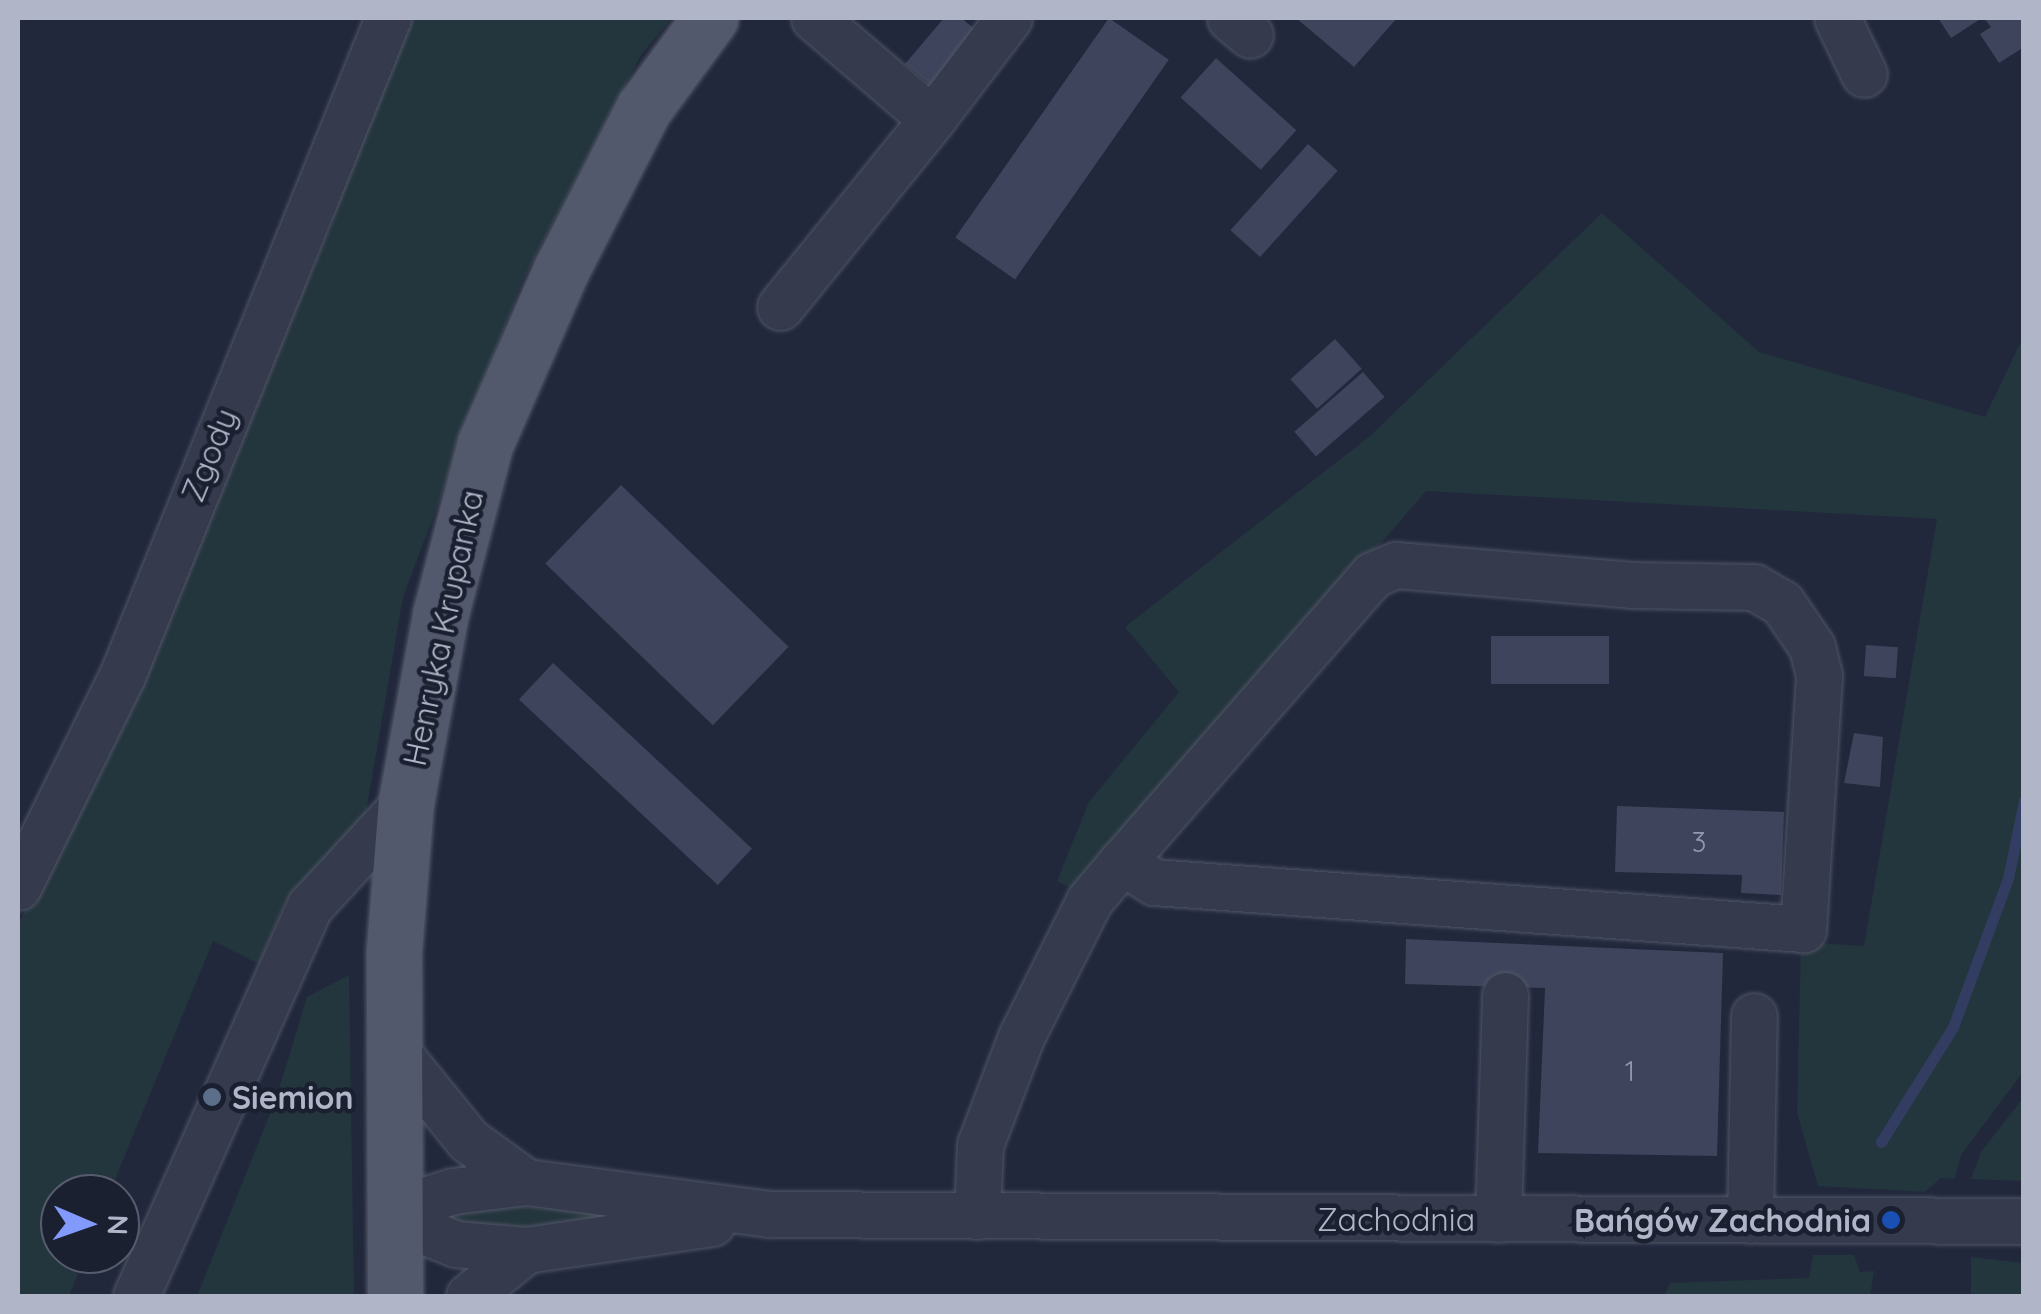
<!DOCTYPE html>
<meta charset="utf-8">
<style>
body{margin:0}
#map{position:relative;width:2041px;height:1314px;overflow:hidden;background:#21283c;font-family:Quicksand,sans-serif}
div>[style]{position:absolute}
.green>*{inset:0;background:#23353d}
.stream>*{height:11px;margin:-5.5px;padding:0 5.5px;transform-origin:5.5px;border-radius:5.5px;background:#333d62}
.building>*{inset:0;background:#3d445c;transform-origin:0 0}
.roads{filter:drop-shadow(0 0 2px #515567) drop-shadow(0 0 2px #515567)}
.minor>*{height:45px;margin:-22.5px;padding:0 22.5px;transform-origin:22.5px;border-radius:22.5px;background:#353a4c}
.major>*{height:55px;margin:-27.5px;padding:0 27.5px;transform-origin:27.5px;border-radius:27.5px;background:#53596c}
.dots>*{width:28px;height:28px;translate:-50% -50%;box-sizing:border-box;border:5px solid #1b2031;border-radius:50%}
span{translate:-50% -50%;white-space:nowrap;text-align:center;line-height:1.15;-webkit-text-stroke:9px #1b2031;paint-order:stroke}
.number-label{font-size:28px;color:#9499ad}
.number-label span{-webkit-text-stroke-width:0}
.street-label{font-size:32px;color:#b1b5c8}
.poi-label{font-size:32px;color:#b1b5c8;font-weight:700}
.left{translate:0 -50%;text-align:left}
.right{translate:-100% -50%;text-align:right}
.frame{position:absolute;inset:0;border:20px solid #b1b5c8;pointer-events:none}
.north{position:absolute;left:40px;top:1174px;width:100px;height:100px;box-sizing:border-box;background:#1b2031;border:2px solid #575c6d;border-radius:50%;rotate:92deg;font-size:28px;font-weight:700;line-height:40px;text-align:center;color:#b1b5c8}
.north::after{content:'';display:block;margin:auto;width:35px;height:45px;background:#829afc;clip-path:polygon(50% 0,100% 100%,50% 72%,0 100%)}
</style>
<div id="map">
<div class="green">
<div style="clip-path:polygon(399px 18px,672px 18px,641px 55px,522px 282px,403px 597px,365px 818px,286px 900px,259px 964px,213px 941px,109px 1194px,60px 1194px,60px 1254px,86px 1254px,69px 1296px,18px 1296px,18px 925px,109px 740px,331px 226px)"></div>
<div style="clip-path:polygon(1602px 213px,1759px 352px,1985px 417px,2023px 337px,2023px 1072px,1961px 1155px,1955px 1179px,1941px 1178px,1925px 1192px,1818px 1186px,1797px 1113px,1801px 942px,1864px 946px,1937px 519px,1426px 491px,1080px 893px,1057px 881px,1089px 802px,1179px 692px,1125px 627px,1370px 436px)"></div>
<div style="clip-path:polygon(349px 975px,354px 1296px,197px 1296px,276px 1099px,307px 997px)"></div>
<div style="clip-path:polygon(2023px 1098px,2023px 1181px,1971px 1179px,1981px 1152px)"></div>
<div style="clip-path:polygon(465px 1201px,667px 1213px,671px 1215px,461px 1233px,437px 1212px)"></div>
<div style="clip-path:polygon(1813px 1255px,1854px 1255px,1860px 1272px,1874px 1271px,1870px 1296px,1664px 1296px,1670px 1283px,1809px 1278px)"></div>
<div style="clip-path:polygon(1971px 1257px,2023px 1263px,2023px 1296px,1971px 1296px)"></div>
</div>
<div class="stream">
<div style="left:1881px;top:1142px;width:136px;rotate:-57.9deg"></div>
<div style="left:1953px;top:1027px;width:159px;rotate:-69.7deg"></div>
<div style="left:2008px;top:878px;width:79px;rotate:-78.3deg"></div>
</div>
<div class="building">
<div style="clip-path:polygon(944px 18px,961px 18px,977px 31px,932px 86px,905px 64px)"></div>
<div style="left:1109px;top:18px;width:73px;height:268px;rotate:35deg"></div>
<div style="clip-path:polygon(1296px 18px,1397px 18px,1354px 67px)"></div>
<div style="clip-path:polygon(1938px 18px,1982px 18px,1951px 38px)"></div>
<div style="clip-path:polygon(1984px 18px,2024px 18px,2024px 47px,1999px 63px,1980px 34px,1991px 27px)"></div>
<div style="left:1216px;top:58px;width:108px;height:53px;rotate:42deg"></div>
<div style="left:1308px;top:144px;width:40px;height:116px;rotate:42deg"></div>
<div style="left:1335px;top:339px;width:40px;height:60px;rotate:48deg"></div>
<div style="left:1363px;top:372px;width:33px;height:91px;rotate:49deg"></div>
<div style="left:621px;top:485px;width:233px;height:109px;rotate:44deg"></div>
<div style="left:1491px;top:636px;width:118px;height:48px"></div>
<div style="left:1866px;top:645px;width:32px;height:31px;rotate:4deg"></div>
<div style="left:553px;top:663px;width:272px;height:50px;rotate:43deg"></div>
<div style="clip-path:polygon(1854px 733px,1883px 737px,1880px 787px,1844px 783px)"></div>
<div style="clip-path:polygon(1617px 806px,1784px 812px,1781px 895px,1741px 893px,1742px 875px,1615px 872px)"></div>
<div style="clip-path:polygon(1406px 939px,1723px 953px,1717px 1156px,1538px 1153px,1545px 988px,1405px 984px)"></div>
</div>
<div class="roads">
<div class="minor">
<div style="left:814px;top:18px;width:155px;rotate:40.6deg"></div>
<div style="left:932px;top:119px;width:127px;rotate:-52.7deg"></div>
<div style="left:1230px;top:18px;width:26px;rotate:40deg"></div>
<div style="left:1837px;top:18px;width:62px;rotate:64.3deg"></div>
<div style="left:780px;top:307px;width:242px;rotate:-51deg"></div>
<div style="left:18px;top:887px;width:235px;rotate:-63.8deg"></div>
<div style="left:122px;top:676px;width:710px;rotate:-67.99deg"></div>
<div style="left:392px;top:1046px;width:121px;rotate:51deg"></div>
<div style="left:468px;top:1140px;width:72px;rotate:35.9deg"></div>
<div style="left:977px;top:1216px;width:71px;rotate:-87.6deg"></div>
<div style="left:980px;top:1145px;width:116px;rotate:-69.2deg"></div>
<div style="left:1021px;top:1037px;width:152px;rotate:-63.4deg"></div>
<div style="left:1089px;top:901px;width:51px;rotate:-49.8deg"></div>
<div style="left:1122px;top:862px;width:381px;rotate:-48.9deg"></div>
<div style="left:1372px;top:575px;width:26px;rotate:-23deg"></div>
<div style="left:1396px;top:565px;width:237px;rotate:4.8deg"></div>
<div style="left:1632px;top:585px;width:122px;rotate:0.9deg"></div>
<div style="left:1754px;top:587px;width:32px;rotate:30deg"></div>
<div style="left:1782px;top:603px;width:53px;rotate:55.7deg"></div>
<div style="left:1812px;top:647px;width:30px;rotate:76deg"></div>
<div style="left:1819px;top:676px;width:254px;rotate:93.6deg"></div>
<div style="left:1803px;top:929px;width:651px;rotate:-175.86deg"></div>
<div style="left:1154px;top:882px;width:38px;rotate:-148deg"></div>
<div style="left:1498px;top:1219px;width:224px;rotate:-88.2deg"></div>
<div style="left:396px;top:1220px;width:35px;rotate:-35deg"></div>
<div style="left:425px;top:1200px;width:29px;rotate:-18deg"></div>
<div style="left:453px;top:1191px;width:74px;rotate:-7deg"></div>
<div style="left:526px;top:1182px;width:245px;rotate:7.5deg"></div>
<div style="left:769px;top:1214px;width:1255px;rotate:0.32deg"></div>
<div style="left:396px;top:1220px;width:65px;rotate:21.8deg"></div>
<div style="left:456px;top:1244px;width:70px;rotate:4.9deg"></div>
<div style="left:526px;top:1250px;width:188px;rotate:-8.3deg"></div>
<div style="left:1750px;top:1220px;width:204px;rotate:-88.9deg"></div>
<div style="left:136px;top:1296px;width:427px;rotate:-66deg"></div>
<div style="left:310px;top:906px;width:142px;rotate:-47.3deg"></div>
<div style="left:469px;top:1296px;width:73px;rotate:-38.9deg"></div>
</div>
<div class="major">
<div style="left:395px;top:1296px;width:346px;rotate:-90.2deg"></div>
<div style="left:394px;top:950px;width:148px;rotate:-85.4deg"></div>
<div style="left:406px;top:802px;width:193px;rotate:-79.6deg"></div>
<div style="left:441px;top:612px;width:174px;rotate:-75.3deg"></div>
<div style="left:485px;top:444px;width:190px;rotate:-66.4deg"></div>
<div style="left:561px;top:270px;width:182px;rotate:-62.9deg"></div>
<div style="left:644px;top:108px;width:112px;rotate:-53.7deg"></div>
</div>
</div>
<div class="dots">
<div style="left:212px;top:1097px;background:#5c6f8a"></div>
<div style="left:1891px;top:1220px;background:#1a4fb4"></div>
</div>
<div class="number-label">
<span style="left:1699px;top:842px">3</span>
<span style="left:1630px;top:1071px">1</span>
</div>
<div class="street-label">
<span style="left:209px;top:455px;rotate:-68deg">Zgody</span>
<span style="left:443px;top:628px;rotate:-78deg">Henryka Krupanka</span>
<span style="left:1396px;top:1219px">Zachodnia</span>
</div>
<div class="poi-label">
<span class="left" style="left:232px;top:1097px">Siemion</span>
<span class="right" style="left:1871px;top:1220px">Bańgów Zachodnia</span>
</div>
<div class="frame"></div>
<div class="north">N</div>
</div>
